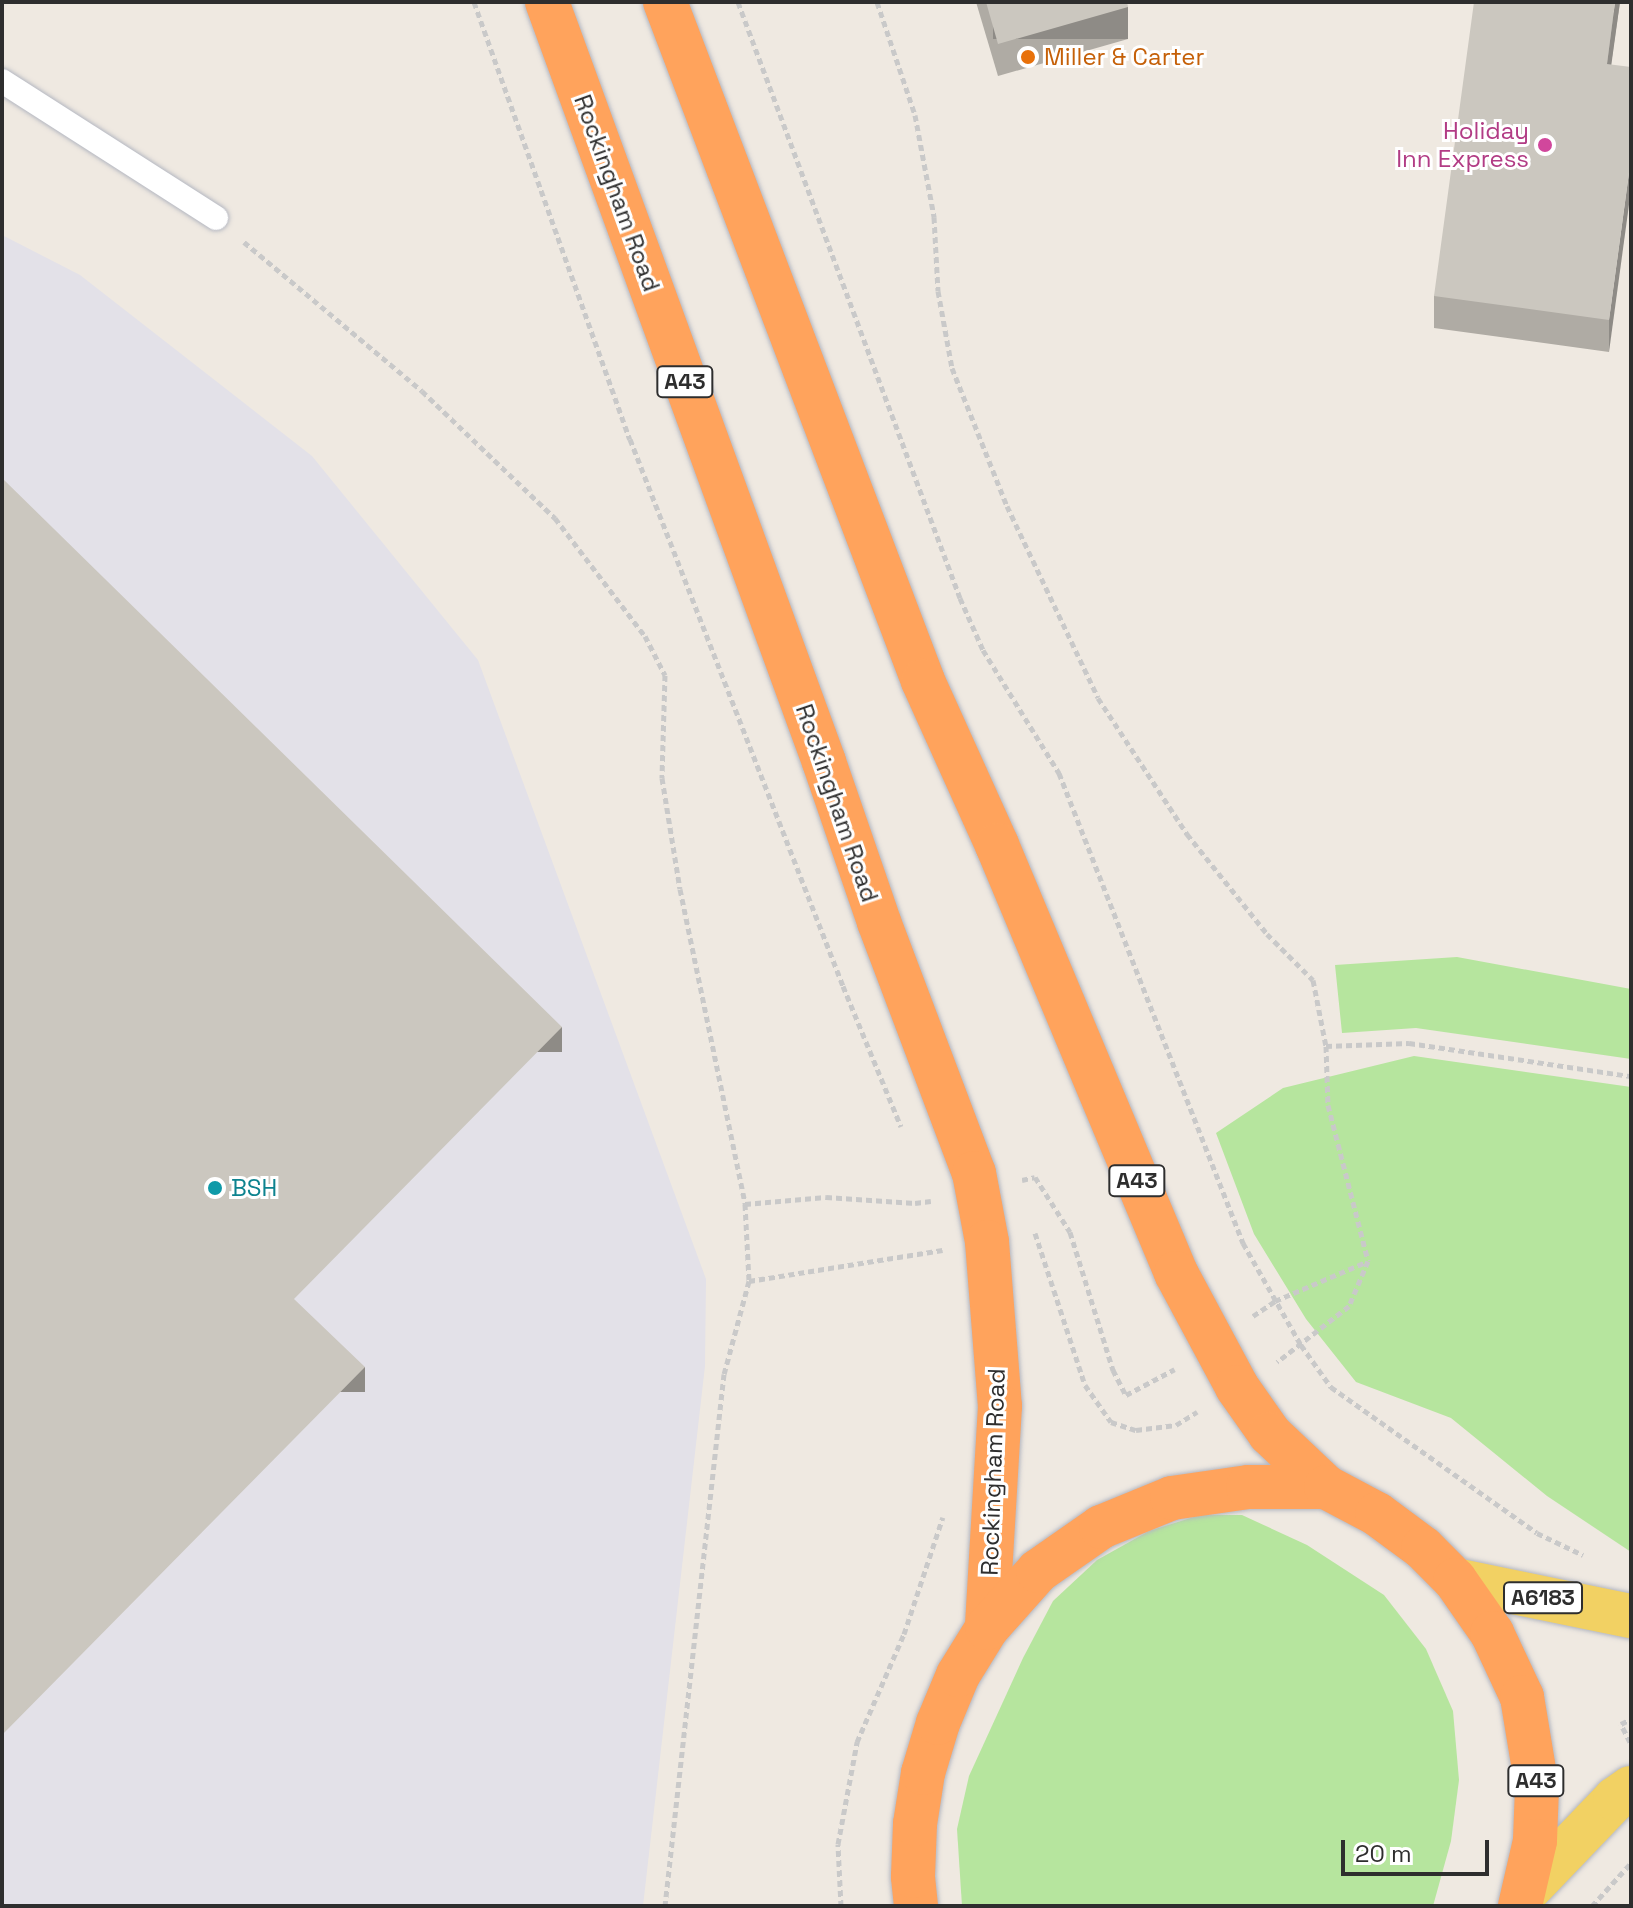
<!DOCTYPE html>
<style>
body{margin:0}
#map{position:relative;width:1633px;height:1908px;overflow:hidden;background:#efe9e1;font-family:"Space Grotesk",sans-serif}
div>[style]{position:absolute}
.industrial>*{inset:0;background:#e3e1e8}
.green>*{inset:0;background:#b6e59e}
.path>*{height:5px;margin-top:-2.5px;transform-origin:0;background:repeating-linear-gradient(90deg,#c9c9c9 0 6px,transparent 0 10px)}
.roads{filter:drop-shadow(0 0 2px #b4b7c1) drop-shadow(0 0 2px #b4b7c1)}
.lane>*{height:24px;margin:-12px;padding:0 12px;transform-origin:12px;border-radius:12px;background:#fff}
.primary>*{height:44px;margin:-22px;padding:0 22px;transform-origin:22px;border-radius:22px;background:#f2d163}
.highway>*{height:44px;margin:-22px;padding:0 22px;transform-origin:22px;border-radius:22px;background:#ffa35c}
.wall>*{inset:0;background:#afaba4}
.shaded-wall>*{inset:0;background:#8e8b86;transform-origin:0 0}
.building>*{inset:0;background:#cbc7bf}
.dots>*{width:22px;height:22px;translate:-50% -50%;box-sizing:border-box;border:4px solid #fff;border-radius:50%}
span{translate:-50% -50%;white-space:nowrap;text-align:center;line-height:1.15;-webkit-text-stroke:6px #fff;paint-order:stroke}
.shield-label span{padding:2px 6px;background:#fff;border:2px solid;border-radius:6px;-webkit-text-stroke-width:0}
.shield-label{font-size:22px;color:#2e2e2e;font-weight:700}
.food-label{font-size:24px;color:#c56008}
.left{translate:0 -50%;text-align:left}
.hotel-label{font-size:24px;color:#b23c85}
.right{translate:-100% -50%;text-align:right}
.street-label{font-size:24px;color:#2e2e2e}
.culture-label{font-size:24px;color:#0d838f}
.frame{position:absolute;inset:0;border:4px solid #2e2e2e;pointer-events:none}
.scale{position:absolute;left:1341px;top:1840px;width:148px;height:36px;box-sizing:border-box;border:4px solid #2e2e2e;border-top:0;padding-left:10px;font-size:24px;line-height:28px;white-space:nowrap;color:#2e2e2e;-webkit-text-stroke:6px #fff;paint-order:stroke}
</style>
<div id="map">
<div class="industrial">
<div style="clip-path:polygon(2px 235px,80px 275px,312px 456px,478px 660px,706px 1279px,705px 1366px,643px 1906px,2px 1906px)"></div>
</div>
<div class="green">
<div style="clip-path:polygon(1457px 957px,1631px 989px,1631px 1059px,1416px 1028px,1342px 1033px,1335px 965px)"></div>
<div style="clip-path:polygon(1414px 1056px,1631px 1087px,1631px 1552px,1547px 1496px,1451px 1418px,1356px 1382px,1306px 1319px,1254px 1234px,1216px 1133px,1283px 1088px)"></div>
<div style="clip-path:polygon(1200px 1515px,1242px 1515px,1307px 1545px,1384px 1595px,1426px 1649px,1453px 1711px,1459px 1780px,1451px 1841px,1433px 1906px,962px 1906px,957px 1829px,969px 1776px,1023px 1658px,1053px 1601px,1097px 1560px,1149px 1531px)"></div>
</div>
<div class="path">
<div style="left:474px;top:2px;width:464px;rotate:70.4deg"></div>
<div style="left:630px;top:439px;width:587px;rotate:68.72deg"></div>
<div style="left:843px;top:986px;width:152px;rotate:67.6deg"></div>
<div style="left:738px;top:2px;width:636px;rotate:69.57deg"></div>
<div style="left:960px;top:598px;width:57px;rotate:66.1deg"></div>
<div style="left:983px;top:650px;width:145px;rotate:58.3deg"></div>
<div style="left:1059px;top:773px;width:505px;rotate:68.62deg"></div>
<div style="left:1243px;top:1243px;width:117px;rotate:60.4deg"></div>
<div style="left:1301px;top:1345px;width:52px;rotate:54.5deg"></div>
<div style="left:1331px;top:1387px;width:252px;rotate:35.3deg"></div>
<div style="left:1537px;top:1533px;width:51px;rotate:25.6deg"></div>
<div style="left:877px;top:2px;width:119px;rotate:71.4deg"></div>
<div style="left:915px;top:115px;width:104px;rotate:79.4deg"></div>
<div style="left:934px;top:217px;width:74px;rotate:86.9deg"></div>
<div style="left:938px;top:291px;width:78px;rotate:79.7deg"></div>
<div style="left:952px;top:368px;width:149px;rotate:68.3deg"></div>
<div style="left:1007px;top:506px;width:212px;rotate:64.6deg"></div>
<div style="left:1098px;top:698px;width:163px;rotate:56.8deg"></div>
<div style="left:1187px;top:834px;width:128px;rotate:51.3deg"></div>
<div style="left:1267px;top:934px;width:65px;rotate:45deg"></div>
<div style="left:1313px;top:980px;width:67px;rotate:78.9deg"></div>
<div style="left:1326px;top:1046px;width:59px;rotate:88.1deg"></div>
<div style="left:1328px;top:1105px;width:161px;rotate:75.6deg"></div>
<div style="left:1368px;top:1261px;width:49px;rotate:112.9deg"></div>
<div style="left:1349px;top:1306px;width:91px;rotate:142.1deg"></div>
<div style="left:244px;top:242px;width:232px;rotate:39.9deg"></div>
<div style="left:422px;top:391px;width:184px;rotate:43.7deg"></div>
<div style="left:555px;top:518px;width:148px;rotate:52.7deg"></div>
<div style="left:645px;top:636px;width:44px;rotate:62.9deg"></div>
<div style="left:665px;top:675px;width:103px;rotate:91.7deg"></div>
<div style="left:662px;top:778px;width:112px;rotate:80.8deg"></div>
<div style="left:680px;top:889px;width:322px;rotate:78.3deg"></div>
<div style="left:745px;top:1204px;width:77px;rotate:87deg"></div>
<div style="left:749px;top:1281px;width:96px;rotate:105deg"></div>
<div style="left:724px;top:1374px;width:535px;rotate:96.33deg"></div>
<div style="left:1326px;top:1046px;width:83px;rotate:-2.1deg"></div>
<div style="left:1409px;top:1043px;width:224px;rotate:8.5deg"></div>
<div style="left:1022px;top:1180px;width:13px;rotate:-13deg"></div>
<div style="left:1035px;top:1177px;width:65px;rotate:57.5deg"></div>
<div style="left:1070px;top:1232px;width:145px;rotate:72.7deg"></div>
<div style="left:1113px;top:1370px;width:28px;rotate:63deg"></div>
<div style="left:1126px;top:1395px;width:55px;rotate:-28deg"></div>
<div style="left:745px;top:1204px;width:81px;rotate:-4.9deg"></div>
<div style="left:826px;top:1197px;width:89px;rotate:3.9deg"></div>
<div style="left:915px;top:1203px;width:16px;rotate:-7deg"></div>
<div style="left:1035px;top:1233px;width:160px;rotate:71.8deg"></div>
<div style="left:1085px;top:1385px;width:45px;rotate:54.9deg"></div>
<div style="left:1111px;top:1422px;width:26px;rotate:18deg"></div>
<div style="left:1136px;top:1430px;width:40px;rotate:-7.1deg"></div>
<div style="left:1176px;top:1425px;width:25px;rotate:-32deg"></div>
<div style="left:749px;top:1281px;width:196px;rotate:-9.1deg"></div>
<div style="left:1253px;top:1316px;width:27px;rotate:-34deg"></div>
<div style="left:1275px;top:1301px;width:99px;rotate:-23.2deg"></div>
<div style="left:1630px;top:1742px;width:20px;rotate:-117deg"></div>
<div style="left:1621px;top:1724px;width:11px;rotate:-27deg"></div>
<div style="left:841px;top:1906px;width:62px;rotate:-92.8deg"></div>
<div style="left:838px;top:1844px;width:104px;rotate:-79.4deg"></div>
<div style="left:857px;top:1742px;width:118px;rotate:-66.5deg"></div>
<div style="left:904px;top:1634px;width:123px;rotate:-71.6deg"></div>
<div style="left:1592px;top:1906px;width:58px;rotate:-47.8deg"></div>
</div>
<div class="roads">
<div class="lane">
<div style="left:2px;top:81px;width:254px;rotate:32.6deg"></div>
</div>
<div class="primary">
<div style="left:1455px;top:1580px;width:180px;rotate:11.6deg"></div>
<div style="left:1524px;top:1894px;width:132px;rotate:-46.2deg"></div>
<div style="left:1615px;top:1799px;width:19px;rotate:-35deg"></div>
</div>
<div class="highway">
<div style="left:547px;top:2px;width:809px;rotate:69.97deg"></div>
<div style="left:824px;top:762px;width:169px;rotate:71deg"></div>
<div style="left:879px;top:922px;width:268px;rotate:69.3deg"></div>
<div style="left:974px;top:1173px;width:70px;rotate:79.3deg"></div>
<div style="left:987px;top:1242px;width:165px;rotate:85.5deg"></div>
<div style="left:1000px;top:1406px;width:222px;rotate:93.4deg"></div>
<div style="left:665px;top:2px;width:726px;rotate:69.19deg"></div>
<div style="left:923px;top:681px;width:180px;rotate:65.7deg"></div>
<div style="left:997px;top:845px;width:464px;rotate:67.3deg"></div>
<div style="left:1176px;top:1273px;width:129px;rotate:61.8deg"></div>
<div style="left:1237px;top:1387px;width:57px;rotate:54.9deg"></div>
<div style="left:1270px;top:1434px;width:77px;rotate:43.4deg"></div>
<div style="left:916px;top:1906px;width:30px;rotate:-96deg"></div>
<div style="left:913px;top:1876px;width:52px;rotate:-87.8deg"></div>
<div style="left:915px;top:1824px;width:52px;rotate:-81.1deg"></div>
<div style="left:923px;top:1773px;width:52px;rotate:-73.3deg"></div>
<div style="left:938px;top:1723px;width:52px;rotate:-67.4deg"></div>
<div style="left:958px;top:1675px;width:55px;rotate:-58.3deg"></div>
<div style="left:987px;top:1628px;width:76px;rotate:-48.2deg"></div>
<div style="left:1038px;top:1571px;width:77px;rotate:-34.9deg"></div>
<div style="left:1101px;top:1527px;width:77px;rotate:-22.2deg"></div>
<div style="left:1172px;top:1498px;width:77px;rotate:-8.2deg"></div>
<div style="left:1248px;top:1487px;width:78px"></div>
<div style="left:1326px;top:1487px;width:58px;rotate:27.9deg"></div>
<div style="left:1377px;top:1514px;width:57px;rotate:36.5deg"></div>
<div style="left:1423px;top:1548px;width:45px;rotate:45deg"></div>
<div style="left:1455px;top:1580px;width:65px;rotate:55.1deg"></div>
<div style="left:1492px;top:1633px;width:71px;rotate:64.9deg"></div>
<div style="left:1522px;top:1697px;width:92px;rotate:80.6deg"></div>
<div style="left:1537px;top:1788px;width:53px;rotate:92.2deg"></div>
<div style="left:1535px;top:1841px;width:67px;rotate:103deg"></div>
</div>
</div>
<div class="wall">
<div style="clip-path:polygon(976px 2px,1127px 2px,1128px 39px,998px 76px)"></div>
<div style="clip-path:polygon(1620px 2px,1611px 64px,1609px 352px,1434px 328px,1434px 296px)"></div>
</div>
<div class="shaded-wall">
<div style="clip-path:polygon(1615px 2px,1620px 2px,1607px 96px,1607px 64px)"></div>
<div style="left:1128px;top:7px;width:32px;height:135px;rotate:90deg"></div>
<div style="clip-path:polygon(1631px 158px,1631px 190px,1609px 352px,1609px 320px)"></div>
<div style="left:562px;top:1027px;width:25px;height:382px;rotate:90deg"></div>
<div style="left:365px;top:1367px;width:25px;height:517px;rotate:90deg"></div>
</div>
<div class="building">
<div style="clip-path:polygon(986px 2px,1127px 2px,1128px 7px,998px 44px)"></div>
<div style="clip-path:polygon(1474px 2px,1615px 2px,1607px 64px,1631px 67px,1631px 158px,1609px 320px,1434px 296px)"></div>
<div style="clip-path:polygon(2px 478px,562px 1027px,294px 1299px,365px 1367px,2px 1735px)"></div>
</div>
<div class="dots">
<div style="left:1028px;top:57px;background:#e8710a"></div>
<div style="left:1545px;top:145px;background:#d1479c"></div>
<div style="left:215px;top:1188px;background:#0f9aa8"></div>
</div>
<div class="shield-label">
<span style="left:685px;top:382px">A43</span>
<span style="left:1137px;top:1181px">A43</span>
<span style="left:1543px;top:1598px">A6183</span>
<span style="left:1536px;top:1781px">A43</span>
</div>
<div class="food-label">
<span class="left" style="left:1044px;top:57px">Miller &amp; Carter</span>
</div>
<div class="hotel-label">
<span class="right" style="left:1529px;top:145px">Holiday<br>Inn Express</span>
</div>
<div class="street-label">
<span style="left:617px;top:193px;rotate:70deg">Rockingham Road</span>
<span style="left:837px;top:803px;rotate:71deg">Rockingham Road</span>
<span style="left:993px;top:1472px;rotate:-88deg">Rockingham Road</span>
</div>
<div class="culture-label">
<span class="left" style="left:231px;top:1188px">BSH</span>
</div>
<div class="frame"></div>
<div class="scale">20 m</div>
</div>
